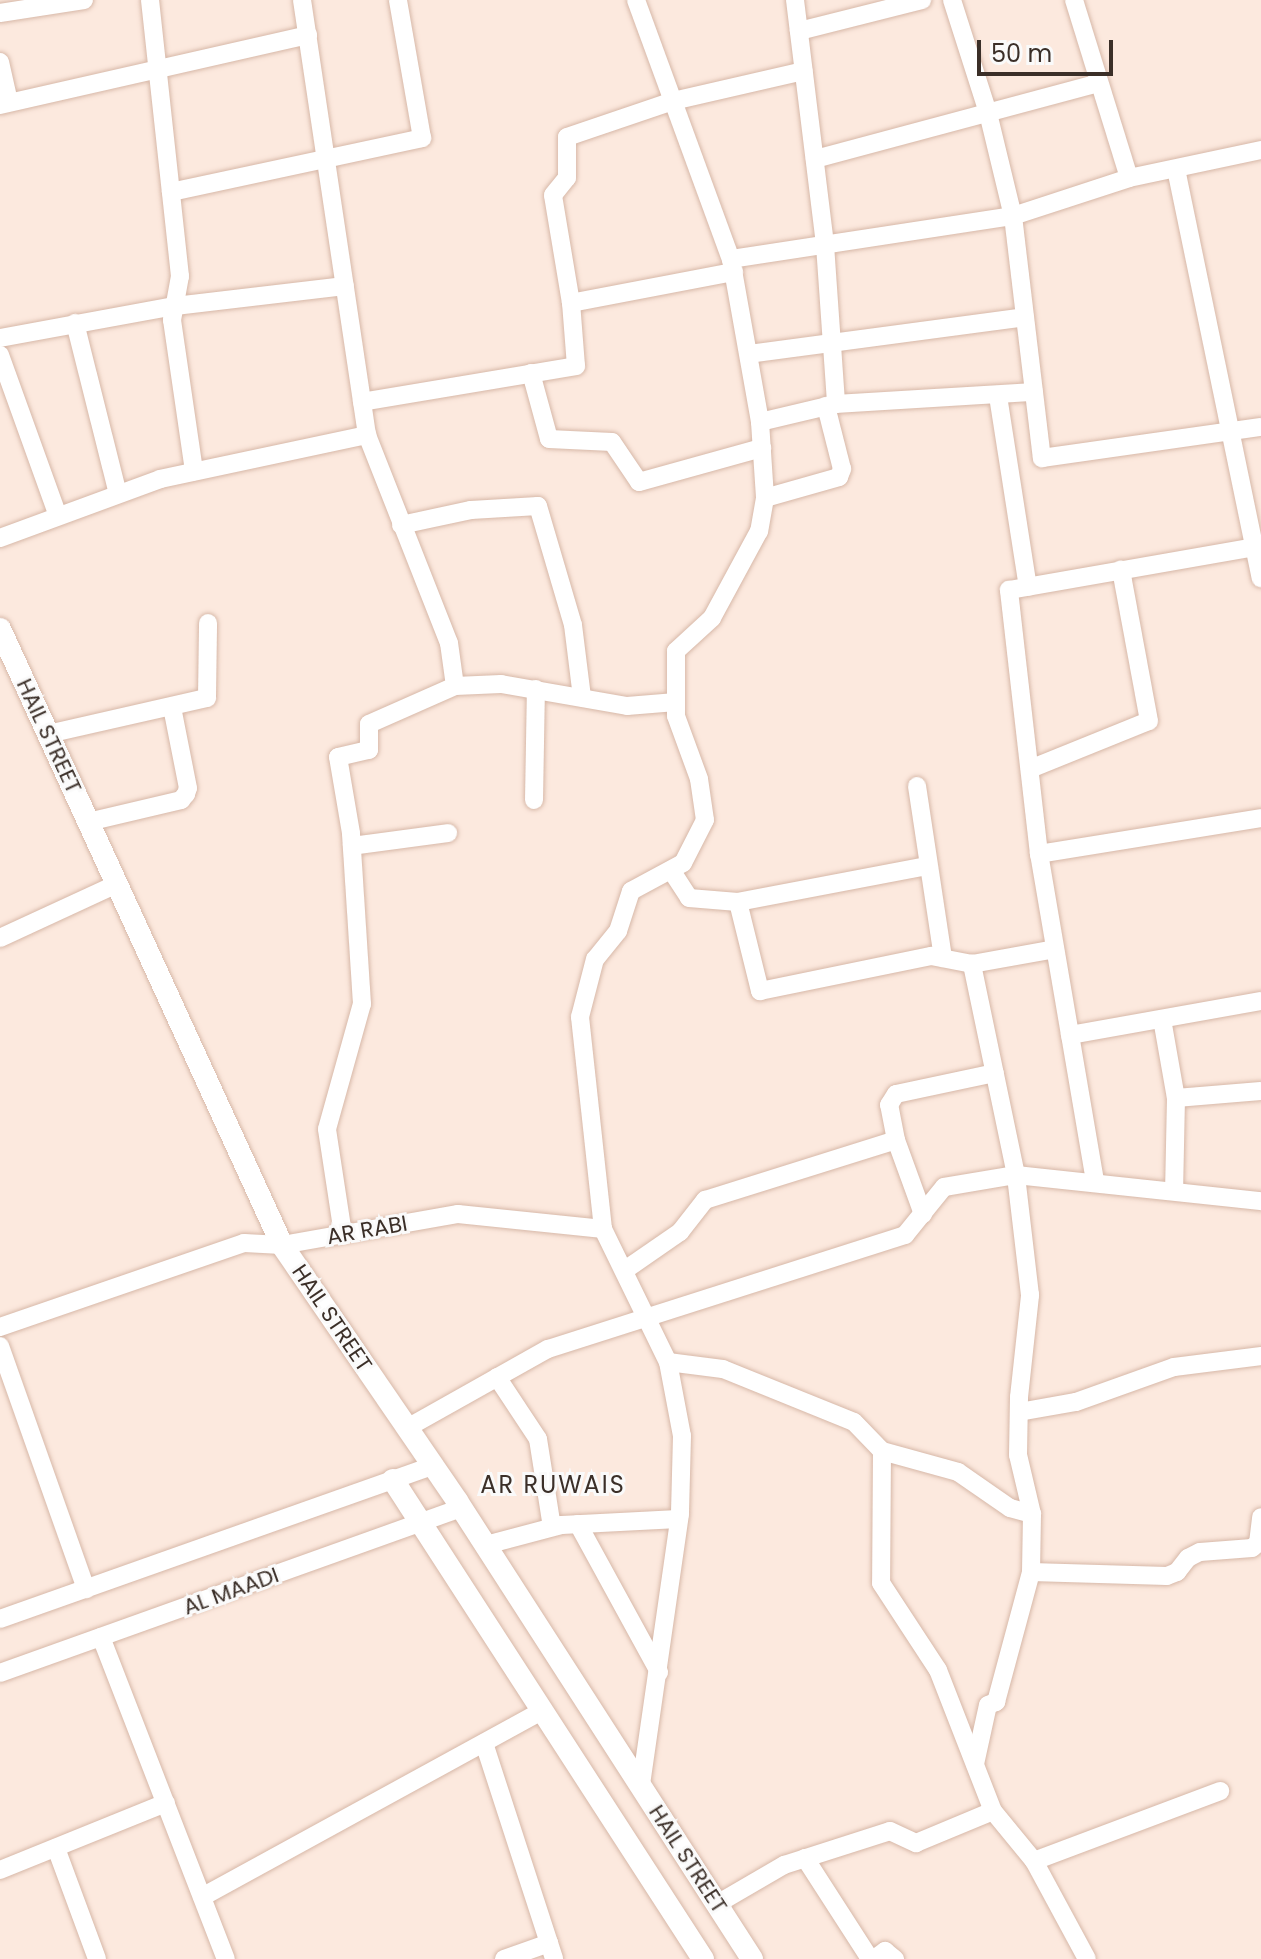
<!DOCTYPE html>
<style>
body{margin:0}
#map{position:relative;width:1261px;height:1959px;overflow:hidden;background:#fce9de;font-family:Poppins,sans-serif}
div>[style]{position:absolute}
.roads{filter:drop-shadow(0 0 2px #d7b8a8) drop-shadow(0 0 2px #d7b8a8)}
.minor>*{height:18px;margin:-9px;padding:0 9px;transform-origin:9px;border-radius:9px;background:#fff}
.major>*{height:22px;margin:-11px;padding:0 11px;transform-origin:11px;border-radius:11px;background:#fff}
span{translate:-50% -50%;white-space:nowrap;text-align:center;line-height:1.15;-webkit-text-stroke:6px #fafafa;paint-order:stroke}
.street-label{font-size:22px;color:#3b2f28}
.neighbourhood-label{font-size:24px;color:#3b2f28;letter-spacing:2px}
.scale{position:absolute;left:977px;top:40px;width:136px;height:36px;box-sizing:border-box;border:4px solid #3b2f28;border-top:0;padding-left:10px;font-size:24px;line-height:28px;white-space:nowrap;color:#3b2f28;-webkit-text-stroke:6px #fafafa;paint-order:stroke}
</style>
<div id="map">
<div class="roads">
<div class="minor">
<div style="left:150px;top:0;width:278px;rotate:83.8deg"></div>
<div style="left:180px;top:276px;width:45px;rotate:100.3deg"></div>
<div style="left:172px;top:320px;width:153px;rotate:81.7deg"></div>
<div style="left:302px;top:0;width:440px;rotate:81.5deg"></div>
<div style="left:367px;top:435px;width:224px;rotate:68.5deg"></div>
<div style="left:449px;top:643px;width:43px;rotate:82.1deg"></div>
<div style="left:636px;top:0;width:276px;rotate:69.9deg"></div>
<div style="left:731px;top:259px;width:166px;rotate:79.9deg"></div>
<div style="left:760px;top:422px;width:76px;rotate:86.2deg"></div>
<div style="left:765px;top:498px;width:34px;rotate:100deg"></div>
<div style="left:759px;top:531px;width:99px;rotate:118.4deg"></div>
<div style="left:712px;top:618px;width:49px;rotate:137.5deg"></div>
<div style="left:676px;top:651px;width:65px;rotate:90deg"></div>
<div style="left:676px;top:716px;width:67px;rotate:69.9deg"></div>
<div style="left:699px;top:779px;width:41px;rotate:81.7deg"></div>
<div style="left:705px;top:820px;width:48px;rotate:117.1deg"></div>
<div style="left:683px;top:863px;width:59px;rotate:151.7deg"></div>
<div style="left:631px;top:891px;width:42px;rotate:108deg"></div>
<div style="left:618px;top:931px;width:36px;rotate:129deg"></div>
<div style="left:595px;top:959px;width:60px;rotate:104.5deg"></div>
<div style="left:580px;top:1017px;width:213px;rotate:83.8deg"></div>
<div style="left:603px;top:1229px;width:148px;rotate:64deg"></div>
<div style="left:668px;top:1362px;width:75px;rotate:79.3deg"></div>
<div style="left:682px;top:1436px;width:78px;rotate:91.5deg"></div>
<div style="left:680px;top:1514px;width:274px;rotate:98.2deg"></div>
<div style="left:795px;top:0;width:247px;rotate:83deg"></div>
<div style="left:825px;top:245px;width:159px;rotate:86deg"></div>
<div style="left:952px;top:0;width:119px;rotate:72.3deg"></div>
<div style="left:988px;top:113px;width:106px;rotate:76.4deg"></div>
<div style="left:1013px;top:216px;width:244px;rotate:83.2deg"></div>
<div style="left:1042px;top:458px;width:221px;rotate:-8.1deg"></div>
<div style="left:1074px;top:0;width:186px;rotate:72.8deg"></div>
<div style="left:0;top:13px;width:85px;rotate:-8.8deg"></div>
<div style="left:799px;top:31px;width:127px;rotate:-14.1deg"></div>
<div style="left:0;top:62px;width:41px;rotate:77.3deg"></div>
<div style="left:0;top:105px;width:316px;rotate:-12.8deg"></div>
<div style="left:815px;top:159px;width:293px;rotate:-15deg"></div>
<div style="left:1176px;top:169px;width:418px;rotate:78.3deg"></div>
<div style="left:171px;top:192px;width:257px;rotate:-12.1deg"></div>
<div style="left:422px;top:138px;width:140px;rotate:-99.9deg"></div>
<div style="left:731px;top:259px;width:285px;rotate:-8.7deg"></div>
<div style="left:1013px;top:216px;width:122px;rotate:-18.1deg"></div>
<div style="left:1129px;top:178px;width:135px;rotate:-12deg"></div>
<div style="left:571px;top:303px;width:166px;rotate:-10.8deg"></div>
<div style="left:75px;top:323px;width:176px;rotate:75.9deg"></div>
<div style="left:0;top:338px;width:178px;rotate:-10.4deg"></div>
<div style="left:175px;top:306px;width:171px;rotate:-6.7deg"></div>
<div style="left:749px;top:354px;width:278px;rotate:-7.6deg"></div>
<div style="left:0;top:355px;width:171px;rotate:70.2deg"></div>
<div style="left:531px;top:373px;width:68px;rotate:74.7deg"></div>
<div style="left:549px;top:439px;width:63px;rotate:2.7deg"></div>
<div style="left:612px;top:442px;width:48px;rotate:56deg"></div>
<div style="left:639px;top:482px;width:128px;rotate:-15.5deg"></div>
<div style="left:998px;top:396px;width:193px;rotate:81.1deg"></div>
<div style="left:362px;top:402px;width:217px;rotate:-9.5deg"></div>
<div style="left:576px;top:366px;width:63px;rotate:-94.5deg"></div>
<div style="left:571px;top:303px;width:109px;rotate:-99.5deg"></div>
<div style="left:553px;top:195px;width:22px;rotate:-51deg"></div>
<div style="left:567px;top:178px;width:41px;rotate:-90deg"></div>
<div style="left:567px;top:137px;width:112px;rotate:-18.8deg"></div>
<div style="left:673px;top:101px;width:134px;rotate:-12.9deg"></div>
<div style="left:760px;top:422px;width:78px;rotate:-13.3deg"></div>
<div style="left:836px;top:404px;width:198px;rotate:-3.5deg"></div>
<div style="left:765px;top:498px;width:77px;rotate:-15.8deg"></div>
<div style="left:839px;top:477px;width:9px;rotate:-69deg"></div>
<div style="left:842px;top:469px;width:65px;rotate:-104.3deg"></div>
<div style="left:401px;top:525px;width:72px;rotate:-12.1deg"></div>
<div style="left:471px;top:510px;width:67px;rotate:-3.4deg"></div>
<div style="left:538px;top:506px;width:124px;rotate:73.6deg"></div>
<div style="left:573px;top:625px;width:73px;rotate:82.9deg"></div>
<div style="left:0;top:538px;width:171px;rotate:-20.2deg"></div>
<div style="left:160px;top:479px;width:212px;rotate:-12deg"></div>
<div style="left:48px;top:734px;width:163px;rotate:-12.8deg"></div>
<div style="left:207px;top:698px;width:75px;rotate:-89.2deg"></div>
<div style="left:1030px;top:769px;width:128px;rotate:-22deg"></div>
<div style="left:1149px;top:721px;width:154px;rotate:-100.5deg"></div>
<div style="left:917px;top:786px;width:174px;rotate:81.4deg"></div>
<div style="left:534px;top:800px;width:111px;rotate:-89deg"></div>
<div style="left:88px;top:822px;width:96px;rotate:-13.3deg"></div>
<div style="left:181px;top:800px;width:8px;rotate:-50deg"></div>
<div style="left:186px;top:794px;width:6px;rotate:-72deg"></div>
<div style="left:188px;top:788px;width:83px;rotate:-101.2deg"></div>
<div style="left:352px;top:846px;width:97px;rotate:-7.7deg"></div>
<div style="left:1039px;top:854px;width:266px;rotate:-96.5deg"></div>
<div style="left:1009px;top:590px;width:256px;rotate:-9.9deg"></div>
<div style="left:671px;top:870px;width:33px;rotate:57deg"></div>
<div style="left:689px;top:898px;width:49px;rotate:4.7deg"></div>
<div style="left:738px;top:902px;width:192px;rotate:-10.8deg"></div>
<div style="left:738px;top:902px;width:92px;rotate:76.1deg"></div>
<div style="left:760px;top:991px;width:175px;rotate:-11.6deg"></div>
<div style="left:931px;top:956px;width:42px;rotate:11deg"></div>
<div style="left:0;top:938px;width:129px;rotate:-24.8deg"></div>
<div style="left:1162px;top:1019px;width:80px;rotate:80deg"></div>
<div style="left:1176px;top:1098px;width:93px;rotate:91.2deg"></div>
<div style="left:1070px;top:1035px;width:194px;rotate:-10.1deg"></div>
<div style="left:1176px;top:1098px;width:85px;rotate:-4.7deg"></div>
<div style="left:896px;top:1140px;width:36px;rotate:-101deg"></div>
<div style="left:889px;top:1105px;width:13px;rotate:-58deg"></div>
<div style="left:896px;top:1094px;width:101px;rotate:-12deg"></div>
<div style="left:1095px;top:1181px;width:332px;rotate:-99.7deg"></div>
<div style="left:1039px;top:854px;width:225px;rotate:-9.2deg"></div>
<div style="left:343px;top:1234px;width:106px;rotate:-98.7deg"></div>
<div style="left:327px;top:1129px;width:130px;rotate:-74.4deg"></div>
<div style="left:362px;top:1004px;width:171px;rotate:-93.7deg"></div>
<div style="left:351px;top:833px;width:77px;rotate:-99.7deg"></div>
<div style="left:338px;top:757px;width:32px;rotate:-13deg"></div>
<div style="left:369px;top:750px;width:26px;rotate:-90deg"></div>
<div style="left:369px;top:724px;width:94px;rotate:-23.8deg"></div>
<div style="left:455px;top:686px;width:46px;rotate:-2.5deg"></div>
<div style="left:501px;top:684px;width:128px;rotate:9.9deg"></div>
<div style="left:627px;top:706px;width:49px;rotate:-4.7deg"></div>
<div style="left:625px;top:1270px;width:67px;rotate:-34.6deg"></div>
<div style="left:680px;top:1232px;width:41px;rotate:-52deg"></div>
<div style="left:705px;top:1200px;width:200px;rotate:-17.4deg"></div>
<div style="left:896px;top:1140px;width:79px;rotate:70deg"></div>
<div style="left:0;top:1327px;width:258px;rotate:-19deg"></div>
<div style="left:244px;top:1243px;width:38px;rotate:3deg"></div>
<div style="left:282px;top:1245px;width:179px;rotate:-10deg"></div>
<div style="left:458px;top:1214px;width:146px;rotate:5.9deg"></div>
<div style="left:0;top:1346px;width:258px;rotate:70.5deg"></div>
<div style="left:668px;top:1362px;width:55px;rotate:7.3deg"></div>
<div style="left:723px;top:1369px;width:141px;rotate:22deg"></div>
<div style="left:854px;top:1422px;width:40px;rotate:46deg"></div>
<div style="left:882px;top:1451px;width:79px;rotate:15.4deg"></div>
<div style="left:958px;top:1472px;width:63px;rotate:34.7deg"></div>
<div style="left:1010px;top:1508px;width:23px;rotate:15deg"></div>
<div style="left:497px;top:1377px;width:74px;rotate:56.5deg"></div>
<div style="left:538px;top:1439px;width:89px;rotate:81deg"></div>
<div style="left:1019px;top:1412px;width:58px;rotate:-10deg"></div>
<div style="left:1076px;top:1402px;width:104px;rotate:-19.7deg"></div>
<div style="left:1174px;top:1367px;width:88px;rotate:-7.2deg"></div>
<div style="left:407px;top:1428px;width:162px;rotate:-29.3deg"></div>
<div style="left:548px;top:1349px;width:375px;rotate:-17.7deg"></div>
<div style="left:905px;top:1235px;width:62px;rotate:-50.9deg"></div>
<div style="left:944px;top:1187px;width:73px;rotate:-9.5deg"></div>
<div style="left:1016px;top:1175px;width:246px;rotate:6.1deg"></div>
<div style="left:882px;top:1451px;width:132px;rotate:90.4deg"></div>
<div style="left:881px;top:1583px;width:104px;rotate:56.8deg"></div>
<div style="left:938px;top:1670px;width:151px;rotate:68.7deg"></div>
<div style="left:993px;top:1811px;width:65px;rotate:50.6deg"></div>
<div style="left:1034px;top:1861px;width:111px;rotate:61.6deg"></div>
<div style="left:578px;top:1524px;width:169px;rotate:61.3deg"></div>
<div style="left:486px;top:1545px;width:78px;rotate:-14.9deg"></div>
<div style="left:561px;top:1525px;width:118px;rotate:-2.9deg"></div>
<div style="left:1031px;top:1572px;width:136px;rotate:1.7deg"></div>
<div style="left:1167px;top:1576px;width:11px;rotate:-22deg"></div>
<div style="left:1177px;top:1572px;width:18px;rotate:-52deg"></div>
<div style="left:1188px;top:1558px;width:13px;rotate:-27deg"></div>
<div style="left:1200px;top:1552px;width:52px;rotate:-4.4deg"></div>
<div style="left:1252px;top:1548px;width:8px;rotate:-40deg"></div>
<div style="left:1258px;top:1543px;width:26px;rotate:-83deg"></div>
<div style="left:0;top:1619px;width:459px;rotate:-19.5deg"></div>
<div style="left:101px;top:1637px;width:345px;rotate:68.8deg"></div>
<div style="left:0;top:1673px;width:491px;rotate:-19.7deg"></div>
<div style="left:484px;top:1743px;width:227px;rotate:72deg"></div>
<div style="left:975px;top:1764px;width:60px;rotate:-77.6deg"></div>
<div style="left:988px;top:1705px;width:9px;rotate:-21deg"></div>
<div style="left:996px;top:1702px;width:135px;rotate:-74.9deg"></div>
<div style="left:1031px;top:1572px;width:58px;rotate:-89deg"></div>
<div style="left:1032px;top:1514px;width:61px;rotate:-103.3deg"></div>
<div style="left:1018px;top:1455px;width:58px;rotate:-89deg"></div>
<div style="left:1019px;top:1397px;width:103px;rotate:-83.8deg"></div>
<div style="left:1030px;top:1295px;width:121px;rotate:-96.7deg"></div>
<div style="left:1016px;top:1175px;width:216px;rotate:-101.8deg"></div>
<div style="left:972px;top:964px;width:84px;rotate:-10.2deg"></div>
<div style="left:56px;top:1848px;width:118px;rotate:69.7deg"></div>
<div style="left:805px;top:1858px;width:120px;rotate:57.2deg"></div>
<div style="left:1034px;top:1861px;width:199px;rotate:-20.6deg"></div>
<div style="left:0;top:1870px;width:179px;rotate:-22deg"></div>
<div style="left:202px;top:1897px;width:388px;rotate:-28.7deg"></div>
<div style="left:717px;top:1904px;width:78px;rotate:-30.2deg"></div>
<div style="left:784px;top:1865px;width:111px;rotate:-17.8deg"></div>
<div style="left:890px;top:1831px;width:29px;rotate:25deg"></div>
<div style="left:916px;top:1843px;width:83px;rotate:-22.6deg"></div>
<div style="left:504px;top:1959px;width:48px;rotate:-19.6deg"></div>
<div style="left:874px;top:1959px;width:14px;rotate:-36deg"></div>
<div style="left:885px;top:1951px;width:13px;rotate:39deg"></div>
</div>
<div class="major">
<div style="left:0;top:629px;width:677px;rotate:65.4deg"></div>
<div style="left:282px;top:1245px;width:310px;rotate:55.6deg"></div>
<div style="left:457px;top:1501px;width:545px;rotate:57.21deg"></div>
<div style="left:393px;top:1480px;width:571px;rotate:57.09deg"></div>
</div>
</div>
<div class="street-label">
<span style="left:49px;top:736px;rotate:65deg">HAIL STREET</span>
<span style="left:367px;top:1230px;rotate:-10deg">AR RABI</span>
<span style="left:332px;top:1318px;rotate:56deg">HAIL STREET</span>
<span style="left:231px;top:1591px;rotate:-20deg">AL MAADI</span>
<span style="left:688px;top:1859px;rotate:57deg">HAIL STREET</span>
</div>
<div class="neighbourhood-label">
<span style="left:553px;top:1485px">AR RUWAIS</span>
</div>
<div class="scale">50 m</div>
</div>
